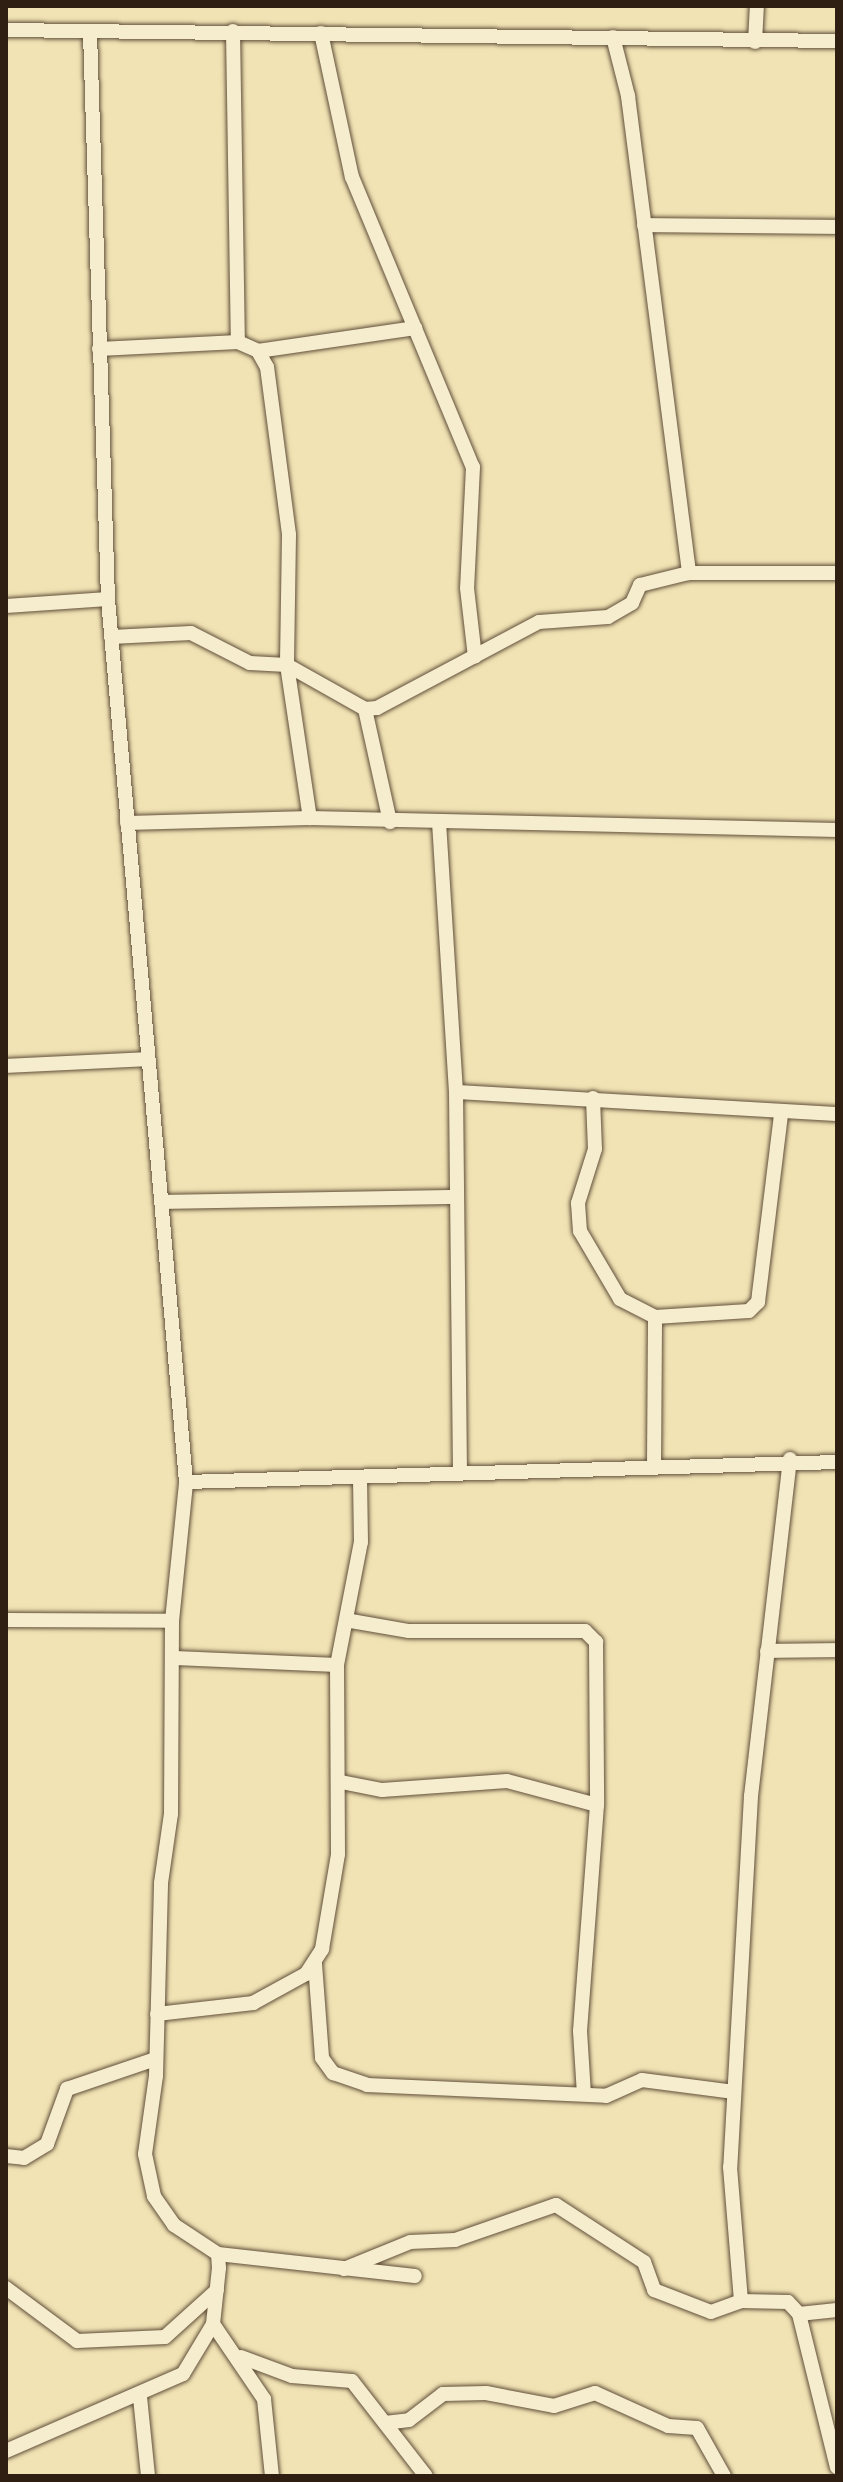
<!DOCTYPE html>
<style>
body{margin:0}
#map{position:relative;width:843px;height:2482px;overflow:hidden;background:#f1e3b4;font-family:"Sorts Mill Goudy",serif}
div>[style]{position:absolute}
.roads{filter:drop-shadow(0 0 2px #604f3a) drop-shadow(0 0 2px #604f3a)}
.minor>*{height:14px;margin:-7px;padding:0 7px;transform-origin:7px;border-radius:7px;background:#f6edce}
span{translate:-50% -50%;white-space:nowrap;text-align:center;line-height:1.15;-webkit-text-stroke:6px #f6edce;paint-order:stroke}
.frame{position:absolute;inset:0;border:8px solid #2f1e12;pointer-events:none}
</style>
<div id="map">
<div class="roads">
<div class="minor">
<div style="left:6px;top:30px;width:831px;rotate:0.76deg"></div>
<div style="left:233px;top:31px;width:311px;rotate:89.1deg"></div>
<div style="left:321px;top:33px;width:147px;rotate:77.9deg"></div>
<div style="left:352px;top:177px;width:314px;rotate:67.4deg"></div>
<div style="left:473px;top:467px;width:121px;rotate:92.8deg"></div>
<div style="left:467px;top:588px;width:69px;rotate:83.4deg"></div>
<div style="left:613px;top:37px;width:61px;rotate:75.7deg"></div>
<div style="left:628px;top:96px;width:481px;rotate:82.7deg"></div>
<div style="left:689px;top:573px;width:148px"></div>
<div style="left:755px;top:42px;width:36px;rotate:-87deg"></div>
<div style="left:644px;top:225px;width:193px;rotate:0.6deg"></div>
<div style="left:99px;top:349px;width:139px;rotate:-2.9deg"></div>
<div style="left:238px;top:342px;width:22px;rotate:24deg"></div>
<div style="left:258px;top:351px;width:18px;rotate:61deg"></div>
<div style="left:267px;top:367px;width:169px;rotate:82.5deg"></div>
<div style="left:289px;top:535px;width:130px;rotate:90.9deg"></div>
<div style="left:287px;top:665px;width:155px;rotate:81.5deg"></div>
<div style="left:258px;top:351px;width:159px;rotate:-8.3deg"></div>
<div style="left:6px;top:606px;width:102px;rotate:-3.9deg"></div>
<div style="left:111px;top:637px;width:80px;rotate:-2.9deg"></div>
<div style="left:191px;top:633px;width:66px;rotate:27deg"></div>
<div style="left:250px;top:663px;width:37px;rotate:3deg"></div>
<div style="left:287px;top:665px;width:90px;rotate:29.4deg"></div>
<div style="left:365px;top:709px;width:12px;rotate:-5deg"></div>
<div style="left:377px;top:708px;width:183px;rotate:-28deg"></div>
<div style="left:539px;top:622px;width:69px;rotate:-4.1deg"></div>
<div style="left:608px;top:617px;width:28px;rotate:-30deg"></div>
<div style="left:632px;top:603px;width:20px;rotate:-66deg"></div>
<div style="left:640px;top:585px;width:50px;rotate:-13.8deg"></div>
<div style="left:365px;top:709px;width:116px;rotate:77.5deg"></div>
<div style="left:439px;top:822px;width:271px;rotate:86.4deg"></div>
<div style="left:456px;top:1092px;width:378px;rotate:89.4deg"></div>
<div style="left:127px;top:823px;width:183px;rotate:-1.6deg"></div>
<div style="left:310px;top:818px;width:527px;rotate:1.3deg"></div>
<div style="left:6px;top:1066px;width:142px;rotate:-2.8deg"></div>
<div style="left:456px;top:1092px;width:382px;rotate:3.3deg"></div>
<div style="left:593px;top:1098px;width:51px;rotate:87.8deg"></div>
<div style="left:595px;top:1149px;width:57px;rotate:107.5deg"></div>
<div style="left:578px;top:1203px;width:28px;rotate:86deg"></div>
<div style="left:580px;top:1231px;width:79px;rotate:59.5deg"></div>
<div style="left:620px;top:1299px;width:39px;rotate:27deg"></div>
<div style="left:655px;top:1317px;width:94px;rotate:-3.7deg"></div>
<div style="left:749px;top:1311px;width:13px;rotate:-45deg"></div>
<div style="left:758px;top:1302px;width:189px;rotate:-83deg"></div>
<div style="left:166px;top:1202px;width:291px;rotate:-1deg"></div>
<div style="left:790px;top:1459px;width:339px;rotate:96.6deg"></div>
<div style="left:751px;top:1796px;width:372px;rotate:93.2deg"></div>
<div style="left:730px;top:2167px;width:134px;rotate:85.3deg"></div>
<div style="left:741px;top:2301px;width:47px;rotate:1.2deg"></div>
<div style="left:788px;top:2302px;width:16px;rotate:47deg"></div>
<div style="left:799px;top:2314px;width:158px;rotate:76.1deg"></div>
<div style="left:654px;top:1467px;width:150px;rotate:-89.6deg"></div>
<div style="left:186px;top:1482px;width:651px;rotate:-1.76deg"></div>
<div style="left:6px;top:1620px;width:166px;rotate:0.3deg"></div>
<div style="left:351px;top:1621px;width:59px;rotate:9.8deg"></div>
<div style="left:409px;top:1631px;width:176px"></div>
<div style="left:585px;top:1631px;width:16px;rotate:45deg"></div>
<div style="left:596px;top:1642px;width:163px;rotate:89.6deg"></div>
<div style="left:597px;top:1805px;width:227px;rotate:94.3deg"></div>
<div style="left:580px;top:2031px;width:63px;rotate:86.4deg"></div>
<div style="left:767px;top:1651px;width:70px;rotate:-0.8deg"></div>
<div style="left:175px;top:1658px;width:162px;rotate:2.5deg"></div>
<div style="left:341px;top:1782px;width:42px;rotate:11deg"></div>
<div style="left:382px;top:1790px;width:125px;rotate:-4.1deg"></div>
<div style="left:507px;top:1781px;width:93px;rotate:14.9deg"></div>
<div style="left:315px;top:1964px;width:94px;rotate:85.7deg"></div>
<div style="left:322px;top:2058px;width:19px;rotate:54deg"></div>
<div style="left:333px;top:2073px;width:36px;rotate:19deg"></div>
<div style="left:367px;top:2085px;width:239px;rotate:2.6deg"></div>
<div style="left:606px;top:2096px;width:39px;rotate:-24deg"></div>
<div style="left:642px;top:2080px;width:93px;rotate:7.4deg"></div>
<div style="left:157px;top:2014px;width:97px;rotate:-6.5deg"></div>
<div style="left:253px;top:2003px;width:60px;rotate:-28.7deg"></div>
<div style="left:306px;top:1974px;width:30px;rotate:-57deg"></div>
<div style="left:322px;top:1949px;width:96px;rotate:-80.4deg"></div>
<div style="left:338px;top:1854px;width:189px;rotate:-90.3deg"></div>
<div style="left:337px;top:1665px;width:125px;rotate:-79deg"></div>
<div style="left:361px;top:1542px;width:65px;rotate:-90.9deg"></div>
<div style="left:6px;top:2156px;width:18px;rotate:6deg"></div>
<div style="left:24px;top:2158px;width:27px;rotate:-31deg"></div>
<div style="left:47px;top:2144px;width:59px;rotate:-70deg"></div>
<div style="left:67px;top:2089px;width:93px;rotate:-18.8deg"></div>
<div style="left:218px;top:2254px;width:198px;rotate:6.4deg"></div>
<div style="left:344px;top:2269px;width:71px;rotate:-22.2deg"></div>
<div style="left:410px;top:2242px;width:45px;rotate:-2.5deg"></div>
<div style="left:455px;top:2240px;width:107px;rotate:-19.1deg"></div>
<div style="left:556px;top:2205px;width:105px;rotate:32.9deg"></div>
<div style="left:644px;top:2262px;width:30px;rotate:70deg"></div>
<div style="left:654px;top:2290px;width:61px;rotate:21.1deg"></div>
<div style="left:711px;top:2312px;width:32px;rotate:-20deg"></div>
<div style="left:6px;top:2288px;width:89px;rotate:36.7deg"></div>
<div style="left:77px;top:2341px;width:88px;rotate:-2.6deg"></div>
<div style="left:165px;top:2337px;width:70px;rotate:-42.1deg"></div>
<div style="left:799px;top:2314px;width:38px;rotate:-6deg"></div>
<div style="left:213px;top:2324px;width:91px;rotate:55.8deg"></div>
<div style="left:264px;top:2399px;width:77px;rotate:84.1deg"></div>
<div style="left:241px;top:2357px;width:54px;rotate:20.4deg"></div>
<div style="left:292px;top:2376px;width:60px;rotate:4.8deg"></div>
<div style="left:352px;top:2381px;width:120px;rotate:52.1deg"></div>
<div style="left:140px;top:2397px;width:79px;rotate:84.2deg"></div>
<div style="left:385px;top:2423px;width:24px;rotate:-7deg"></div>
<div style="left:409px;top:2420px;width:43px;rotate:-37.4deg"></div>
<div style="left:443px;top:2394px;width:43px;rotate:-1.3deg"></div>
<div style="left:486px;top:2393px;width:69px;rotate:10.8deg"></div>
<div style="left:554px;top:2406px;width:43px;rotate:-17.6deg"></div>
<div style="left:595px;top:2393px;width:80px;rotate:24.3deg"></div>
<div style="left:668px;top:2426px;width:29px;rotate:4deg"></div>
<div style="left:697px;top:2428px;width:55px;rotate:60.6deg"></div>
<div style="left:6px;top:2451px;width:193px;rotate:-23.5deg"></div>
<div style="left:183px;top:2374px;width:58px;rotate:-59deg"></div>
<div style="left:213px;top:2324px;width:56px;rotate:-83.9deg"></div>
<div style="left:219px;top:2268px;width:14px;rotate:-94deg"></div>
<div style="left:218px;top:2254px;width:53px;rotate:-146.6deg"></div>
<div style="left:174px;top:2225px;width:35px;rotate:-125deg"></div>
<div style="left:154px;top:2196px;width:43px;rotate:-102.1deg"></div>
<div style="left:145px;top:2154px;width:79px;rotate:-82deg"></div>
<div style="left:156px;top:2076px;width:193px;rotate:-88.5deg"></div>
<div style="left:161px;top:1883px;width:70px;rotate:-81.8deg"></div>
<div style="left:171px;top:1814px;width:193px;rotate:-89.7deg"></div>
<div style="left:172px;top:1621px;width:140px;rotate:-84.2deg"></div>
<div style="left:186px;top:1482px;width:886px;rotate:-95.05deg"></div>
<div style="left:108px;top:599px;width:568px;rotate:-91.82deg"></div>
</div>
</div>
<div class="frame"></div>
</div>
